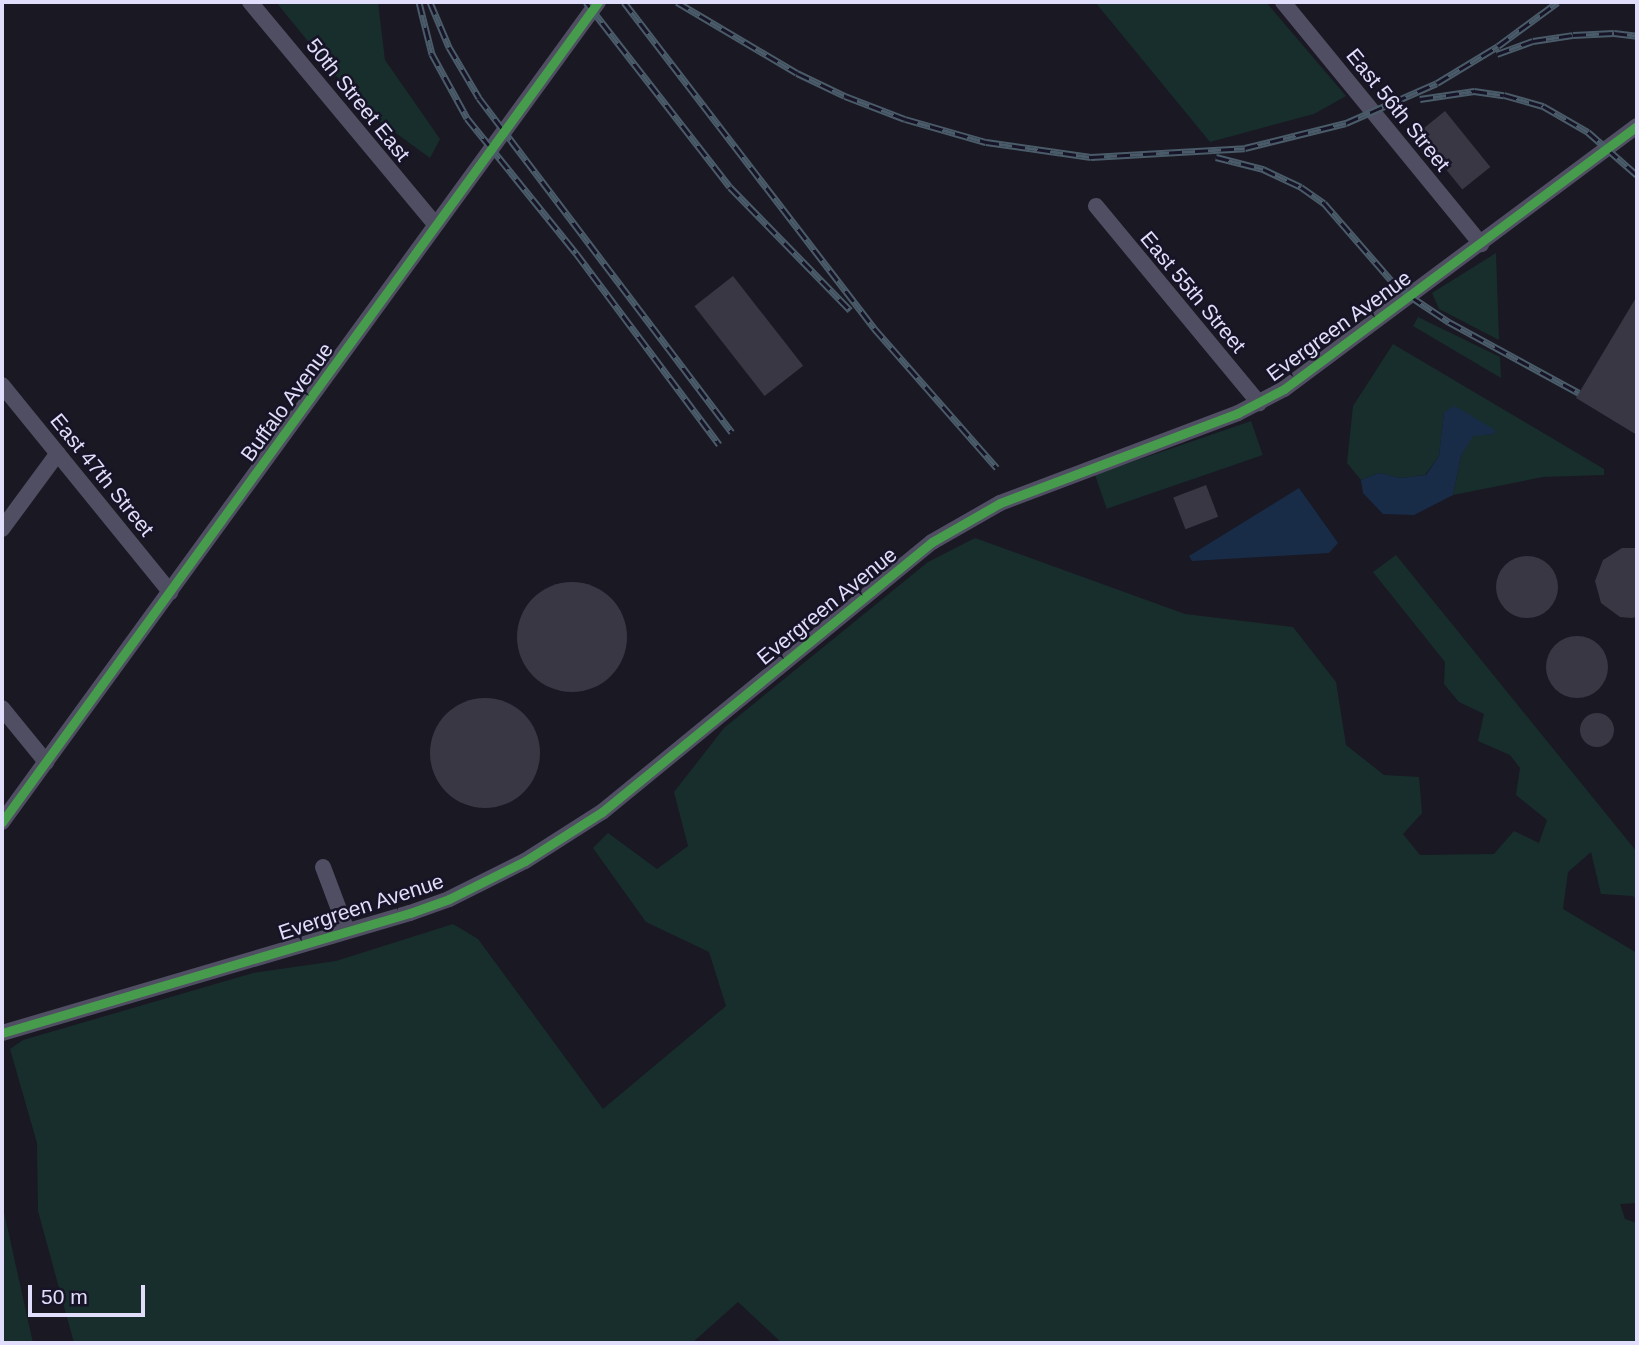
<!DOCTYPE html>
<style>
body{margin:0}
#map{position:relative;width:1639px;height:1345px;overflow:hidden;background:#1a1823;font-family:Arial,sans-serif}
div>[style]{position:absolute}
.green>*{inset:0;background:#172e2d;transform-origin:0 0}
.water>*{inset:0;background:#182c48}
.building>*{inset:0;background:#393744;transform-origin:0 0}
.round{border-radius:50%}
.minor>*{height:16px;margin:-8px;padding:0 8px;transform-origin:8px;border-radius:8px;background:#504e62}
.rail>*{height:7px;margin-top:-3.5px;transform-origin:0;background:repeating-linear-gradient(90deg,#171427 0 13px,#4a5b69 0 26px);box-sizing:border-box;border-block:2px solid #4a5b69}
.cycleway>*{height:9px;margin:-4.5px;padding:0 4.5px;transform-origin:4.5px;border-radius:4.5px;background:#469c4c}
span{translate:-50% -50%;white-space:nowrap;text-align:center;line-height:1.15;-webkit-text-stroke:5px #171427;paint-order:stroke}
.street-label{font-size:21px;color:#e1defb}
.frame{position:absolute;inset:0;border:4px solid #e1defb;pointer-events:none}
.scale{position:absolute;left:28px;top:1285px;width:117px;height:32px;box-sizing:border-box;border:4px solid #e1defb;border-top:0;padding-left:9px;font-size:21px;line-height:24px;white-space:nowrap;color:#e1defb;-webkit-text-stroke:5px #171427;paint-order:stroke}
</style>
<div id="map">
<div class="green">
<div style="clip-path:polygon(276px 2px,378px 2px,385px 60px,440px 139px,430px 158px,363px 109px)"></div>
<div style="clip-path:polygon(1095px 2px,1266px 2px,1346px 96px,1314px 114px,1210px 142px)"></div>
<div style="clip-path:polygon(1496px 253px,1499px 340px,1439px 309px,1432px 293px)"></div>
<div style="clip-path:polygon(1418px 317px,1500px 357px,1501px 378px,1413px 326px)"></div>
<div style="clip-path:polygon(1393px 344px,1604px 469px,1604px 475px,1543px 477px,1453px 495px,1461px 456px,1473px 435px,1494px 434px,1444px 412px,1439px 456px,1425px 475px,1401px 478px,1379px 473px,1361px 480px,1347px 463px,1353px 406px)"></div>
<div style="left:1251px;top:421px;width:36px;height:165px;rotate:71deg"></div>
<div style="clip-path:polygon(975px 538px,1185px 614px,1293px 627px,1336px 682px,1346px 745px,1384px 775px,1419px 777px,1422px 813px,1403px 834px,1420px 855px,1494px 854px,1514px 831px,1539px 843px,1547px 820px,1516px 795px,1520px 768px,1510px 755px,1478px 741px,1484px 714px,1459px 702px,1444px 684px,1445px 662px,1373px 572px,1396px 555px,1637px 852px,1637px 901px,1633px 896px,1601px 894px,1591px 852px,1568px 872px,1563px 909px,1637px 953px,1637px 1203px,1620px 1204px,1625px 1219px,1637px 1223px,1637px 1343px,782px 1343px,738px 1302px,692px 1343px,74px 1343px,38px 1211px,37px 1143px,10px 1049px,23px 1040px,253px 973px,336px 961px,453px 924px,478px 939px,603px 1109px,726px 1006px,709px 952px,646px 922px,593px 848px,608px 833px,657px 869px,688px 846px,674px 792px,724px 728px,928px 562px)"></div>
<div style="clip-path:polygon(2px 1203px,33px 1343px,2px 1343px)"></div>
</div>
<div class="water">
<div style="clip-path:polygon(1455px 406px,1495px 430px,1494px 434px,1473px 436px,1461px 456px,1453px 495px,1414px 515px,1383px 514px,1363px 493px,1361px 480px,1379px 473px,1401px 478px,1426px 475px,1439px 456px,1444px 412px)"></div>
<div style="clip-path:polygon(1299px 488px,1338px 543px,1329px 553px,1192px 561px,1189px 556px)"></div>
</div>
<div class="building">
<div style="left:1445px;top:111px;width:72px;height:36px;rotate:51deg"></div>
<div style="left:733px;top:276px;width:114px;height:49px;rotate:52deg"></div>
<div style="clip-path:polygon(1637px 296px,1637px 435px,1576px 398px)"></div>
<div style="left:1206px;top:485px;width:34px;height:35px;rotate:69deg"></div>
<div style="clip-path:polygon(1622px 548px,1637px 548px,1637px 617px,1631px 618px,1620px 617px,1601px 603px,1595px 581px,1603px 560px)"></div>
<div class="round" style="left:1496px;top:556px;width:62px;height:62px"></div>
<div class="round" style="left:517px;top:582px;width:110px;height:110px"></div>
<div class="round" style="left:1546px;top:636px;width:62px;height:62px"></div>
<div class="round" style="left:430px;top:698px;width:110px;height:110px"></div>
<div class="round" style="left:1580px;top:713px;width:34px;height:34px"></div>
</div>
<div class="minor">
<div style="left:250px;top:2px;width:289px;rotate:50.2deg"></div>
<div style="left:1283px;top:2px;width:313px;rotate:50.7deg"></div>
<div style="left:1096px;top:206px;width:256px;rotate:50.4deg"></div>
<div style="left:2px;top:385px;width:267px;rotate:50.9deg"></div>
<div style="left:2px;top:529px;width:94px;rotate:-53.6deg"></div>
<div style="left:2px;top:708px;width:70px;rotate:50.8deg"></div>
<div style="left:2px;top:822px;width:1014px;rotate:-53.99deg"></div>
<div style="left:323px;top:867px;width:68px;rotate:69.4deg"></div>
<div style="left:2px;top:1033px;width:425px;rotate:-16.4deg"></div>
<div style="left:410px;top:913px;width:41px;rotate:-19.7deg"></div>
<div style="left:449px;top:899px;width:85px;rotate:-26.6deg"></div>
<div style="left:525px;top:861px;width:91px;rotate:-32.5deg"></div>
<div style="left:602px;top:812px;width:426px;rotate:-39.3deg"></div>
<div style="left:932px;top:542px;width:78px;rotate:-29.8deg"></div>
<div style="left:1000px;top:503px;width:254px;rotate:-20.7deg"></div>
<div style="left:1238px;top:413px;width:52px;rotate:-27.6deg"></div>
<div style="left:1284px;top:389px;width:440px;rotate:-36.7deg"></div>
</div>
<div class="rail">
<div style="left:419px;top:2px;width:54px;rotate:76deg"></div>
<div style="left:432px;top:54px;width:73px;rotate:61.3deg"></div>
<div style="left:467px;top:118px;width:174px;rotate:51.1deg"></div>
<div style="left:576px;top:253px;width:239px;rotate:53.2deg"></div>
<div style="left:430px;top:2px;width:49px;rotate:67.1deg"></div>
<div style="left:449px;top:47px;width:59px;rotate:59.5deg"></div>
<div style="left:479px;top:98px;width:419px;rotate:52.9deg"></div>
<div style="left:586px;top:2px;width:234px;rotate:52.1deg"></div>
<div style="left:730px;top:187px;width:172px;rotate:45.7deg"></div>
<div style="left:624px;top:2px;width:411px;rotate:52.5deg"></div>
<div style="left:874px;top:328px;width:186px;rotate:48.7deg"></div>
<div style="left:677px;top:2px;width:139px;rotate:30.6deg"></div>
<div style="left:797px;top:73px;width:53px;rotate:25.6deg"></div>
<div style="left:845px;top:96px;width:64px;rotate:21deg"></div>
<div style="left:905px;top:119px;width:84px;rotate:15.9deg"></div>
<div style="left:986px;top:142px;width:106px;rotate:8.1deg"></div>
<div style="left:1091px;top:157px;width:154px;rotate:-3.3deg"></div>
<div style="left:1245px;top:148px;width:104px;rotate:-13.9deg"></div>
<div style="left:1346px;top:123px;width:99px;rotate:-23.7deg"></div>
<div style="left:1437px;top:83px;width:71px;rotate:-31.2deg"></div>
<div style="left:1498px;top:46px;width:74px;rotate:-36.3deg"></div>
<div style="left:1497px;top:54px;width:38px;rotate:-20deg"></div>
<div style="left:1533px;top:41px;width:40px;rotate:-8.5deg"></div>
<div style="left:1573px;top:35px;width:41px;rotate:-2.8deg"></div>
<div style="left:1614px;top:33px;width:23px;rotate:7deg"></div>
<div style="left:1420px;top:99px;width:55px;rotate:-8.4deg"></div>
<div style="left:1474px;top:91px;width:30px;rotate:8deg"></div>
<div style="left:1504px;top:95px;width:41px;rotate:15.8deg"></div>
<div style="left:1543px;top:106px;width:52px;rotate:30deg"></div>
<div style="left:1588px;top:132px;width:65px;rotate:41.3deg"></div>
<div style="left:1216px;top:157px;width:49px;rotate:14.3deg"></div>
<div style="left:1263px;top:169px;width:42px;rotate:25.3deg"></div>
<div style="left:1301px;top:187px;width:28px;rotate:35deg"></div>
<div style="left:1324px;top:203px;width:102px;rotate:49deg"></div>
<div style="left:1391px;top:280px;width:25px;rotate:40deg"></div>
<div style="left:1410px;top:296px;width:47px;rotate:33.7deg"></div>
<div style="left:1449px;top:322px;width:148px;rotate:28.6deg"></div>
</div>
<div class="cycleway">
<div style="left:2px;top:822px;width:1014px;rotate:-53.99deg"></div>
<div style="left:2px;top:1033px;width:425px;rotate:-16.4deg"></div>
<div style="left:410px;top:913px;width:41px;rotate:-19.7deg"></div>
<div style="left:449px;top:899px;width:85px;rotate:-26.6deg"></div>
<div style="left:525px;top:861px;width:91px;rotate:-32.5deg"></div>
<div style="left:602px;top:812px;width:426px;rotate:-39.3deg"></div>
<div style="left:932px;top:542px;width:78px;rotate:-29.8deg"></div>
<div style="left:1000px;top:503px;width:254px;rotate:-20.7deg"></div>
<div style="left:1238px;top:413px;width:52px;rotate:-27.6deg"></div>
<div style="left:1284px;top:389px;width:440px;rotate:-36.7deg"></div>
</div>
<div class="street-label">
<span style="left:358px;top:100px;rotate:51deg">50th Street East</span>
<span style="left:1398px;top:110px;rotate:51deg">East 56th Street</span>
<span style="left:1193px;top:292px;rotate:50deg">East 55th Street</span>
<span style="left:1339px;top:326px;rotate:-36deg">Evergreen Avenue</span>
<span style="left:287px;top:402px;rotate:-54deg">Buffalo Avenue</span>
<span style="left:102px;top:475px;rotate:51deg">East 47th Street</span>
<span style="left:827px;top:606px;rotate:-39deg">Evergreen Avenue</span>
<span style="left:361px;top:907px;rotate:-18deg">Evergreen Avenue</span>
</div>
<div class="frame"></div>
<div class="scale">50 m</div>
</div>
